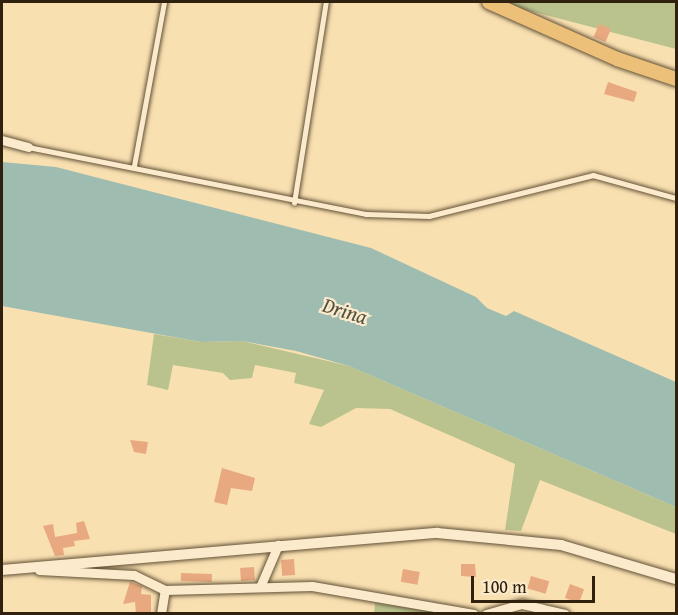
<!DOCTYPE html>
<style>
body{margin:0}
#map{position:relative;width:678px;height:615px;overflow:hidden;background:#f9e0b1;font-family:"Gentium Book Plus",serif}
div>[style]{position:absolute}
.green>*{inset:0;background:#bac38e}
.water>*{inset:0;background:#9ebdb0}
.building>*{inset:0;background:#e9a980;transform-origin:0 0}
.roads{filter:drop-shadow(0 0 2px #625137) drop-shadow(0 0 2px #625137)}
.service>*{height:4.5px;margin:-2.25px;padding:0 2.25px;transform-origin:2.25px;border-radius:2.25px;background:#fbebcc}
.minor>*{height:9px;margin:-4.5px;padding:0 4.5px;transform-origin:4.5px;border-radius:4.5px;background:#fbebcc}
.tertiary>*{height:10px;margin:-5px;padding:0 5px;transform-origin:5px;border-radius:5px;background:#fbebcc}
.primary>*{height:14px;margin:-7px;padding:0 7px;transform-origin:7px;border-radius:7px;background:#ecc078}
span{translate:-50% -50%;white-space:nowrap;text-align:center;line-height:1.15;-webkit-text-stroke:4.5px #fbebcc;paint-order:stroke}
.water-label{font-size:21px;color:#51503f;font-style:italic}
.frame{position:absolute;inset:0;border:3px solid #30210e;pointer-events:none}
.scale{position:absolute;left:471px;top:576px;width:124px;height:27px;box-sizing:border-box;border:3px solid #30210e;border-top:0;padding-left:8px;font-size:18px;line-height:21px;white-space:nowrap;color:#30210e;-webkit-text-stroke:4px #fbebcc;paint-order:stroke}
</style>
<div id="map">
<div class="green">
<div style="clip-path:polygon(496px 2px,676px 2px,676px 49px)"></div>
<div style="clip-path:polygon(154px 334px,201px 342px,242px 341px,349px 366px,676px 507px,676px 534px,540px 480px,521px 531px,505px 530px,515px 464px,390px 409px,356px 408px,321px 427px,309px 424px,324px 390px,294px 383px,296px 373px,255px 365px,252px 378px,230px 380px,223px 373px,173px 365px,168px 390px,147px 385px)"></div>
<div style="clip-path:polygon(375px 603px,446px 613px,374px 614px)"></div>
</div>
<div class="water">
<div style="clip-path:polygon(2px 162px,56px 167px,371px 248px,476px 297px,487px 308px,506px 316px,514px 311px,676px 382px,676px 507px,349px 366px,296px 351px,242px 341px,201px 342px,2px 306px)"></div>
</div>
<div class="building">
<div style="left:599px;top:24px;width:13px;height:14px;rotate:23deg"></div>
<div style="clip-path:polygon(608px 82px,637px 92px,634px 102px,604px 94px)"></div>
<div style="clip-path:polygon(130px 440px,148px 442px,146px 454px,134px 452px)"></div>
<div style="clip-path:polygon(222px 468px,255px 478px,252px 491px,231px 488px,227px 505px,214px 502px)"></div>
<div style="clip-path:polygon(84px 521px,90px 539px,74px 541px,75px 546px,63px 548px,64px 555px,55px 556px,43px 526px,53px 524px,55px 537px,77px 533px,76px 523px)"></div>
<div style="left:294px;top:559px;width:16px;height:13px;rotate:86deg"></div>
<div style="clip-path:polygon(461px 564px,475px 564px,476px 577px,461px 576px)"></div>
<div style="left:254px;top:567px;width:13px;height:14px;rotate:86deg"></div>
<div style="left:403px;top:569px;width:17px;height:13px;rotate:10deg"></div>
<div style="left:181px;top:573px;width:31px;height:8px;rotate:2deg"></div>
<div style="left:531px;top:576px;width:19px;height:13px;rotate:16deg"></div>
<div style="clip-path:polygon(130px 582px,142px 586px,141px 594px,151px 595px,151px 614px,136px 614px,135px 602px,123px 604px)"></div>
<div style="left:570px;top:584px;width:15px;height:15px;rotate:20deg"></div>
</div>
<div class="roads">
<div class="service">
<div style="left:28px;top:147px;width:345px;rotate:11.2deg"></div>
<div style="left:366px;top:214px;width:63px;rotate:1.8deg"></div>
<div style="left:429px;top:216px;width:169px;rotate:-14deg"></div>
<div style="left:593px;top:175px;width:86px;rotate:15.5deg"></div>
<div style="left:134px;top:166px;width:167px;rotate:-79.6deg"></div>
<div style="left:294px;top:203px;width:204px;rotate:-81deg"></div>
</div>
<div class="minor">
<div style="left:2px;top:140px;width:27px;rotate:15deg"></div>
<div style="left:39px;top:570px;width:95px;rotate:3deg"></div>
<div style="left:134px;top:575px;width:34px;rotate:26deg"></div>
<div style="left:165px;top:590px;width:147px;rotate:-1.6deg"></div>
<div style="left:312px;top:586px;width:164px;rotate:9.8deg"></div>
<div style="left:260px;top:587px;width:46px;rotate:-66.8deg"></div>
<div style="left:161px;top:614px;width:24px;rotate:-81deg"></div>
<div style="left:486px;top:614px;width:37px;rotate:-16deg"></div>
<div style="left:522px;top:604px;width:44px;rotate:13.1deg"></div>
</div>
<div class="tertiary">
<div style="left:2px;top:570px;width:437px;rotate:-4.9deg"></div>
<div style="left:437px;top:533px;width:125px;rotate:5.5deg"></div>
<div style="left:561px;top:545px;width:120px;rotate:16.5deg"></div>
</div>
<div class="primary">
<div style="left:489px;top:2px;width:140px;rotate:24deg"></div>
<div style="left:617px;top:59px;width:62px;rotate:18.7deg"></div>
</div>
</div>
<div class="water-label">
<span style="left:345px;top:311px;rotate:17deg">Drina</span>
</div>
<div class="frame"></div>
<div class="scale">100 m</div>
</div>
